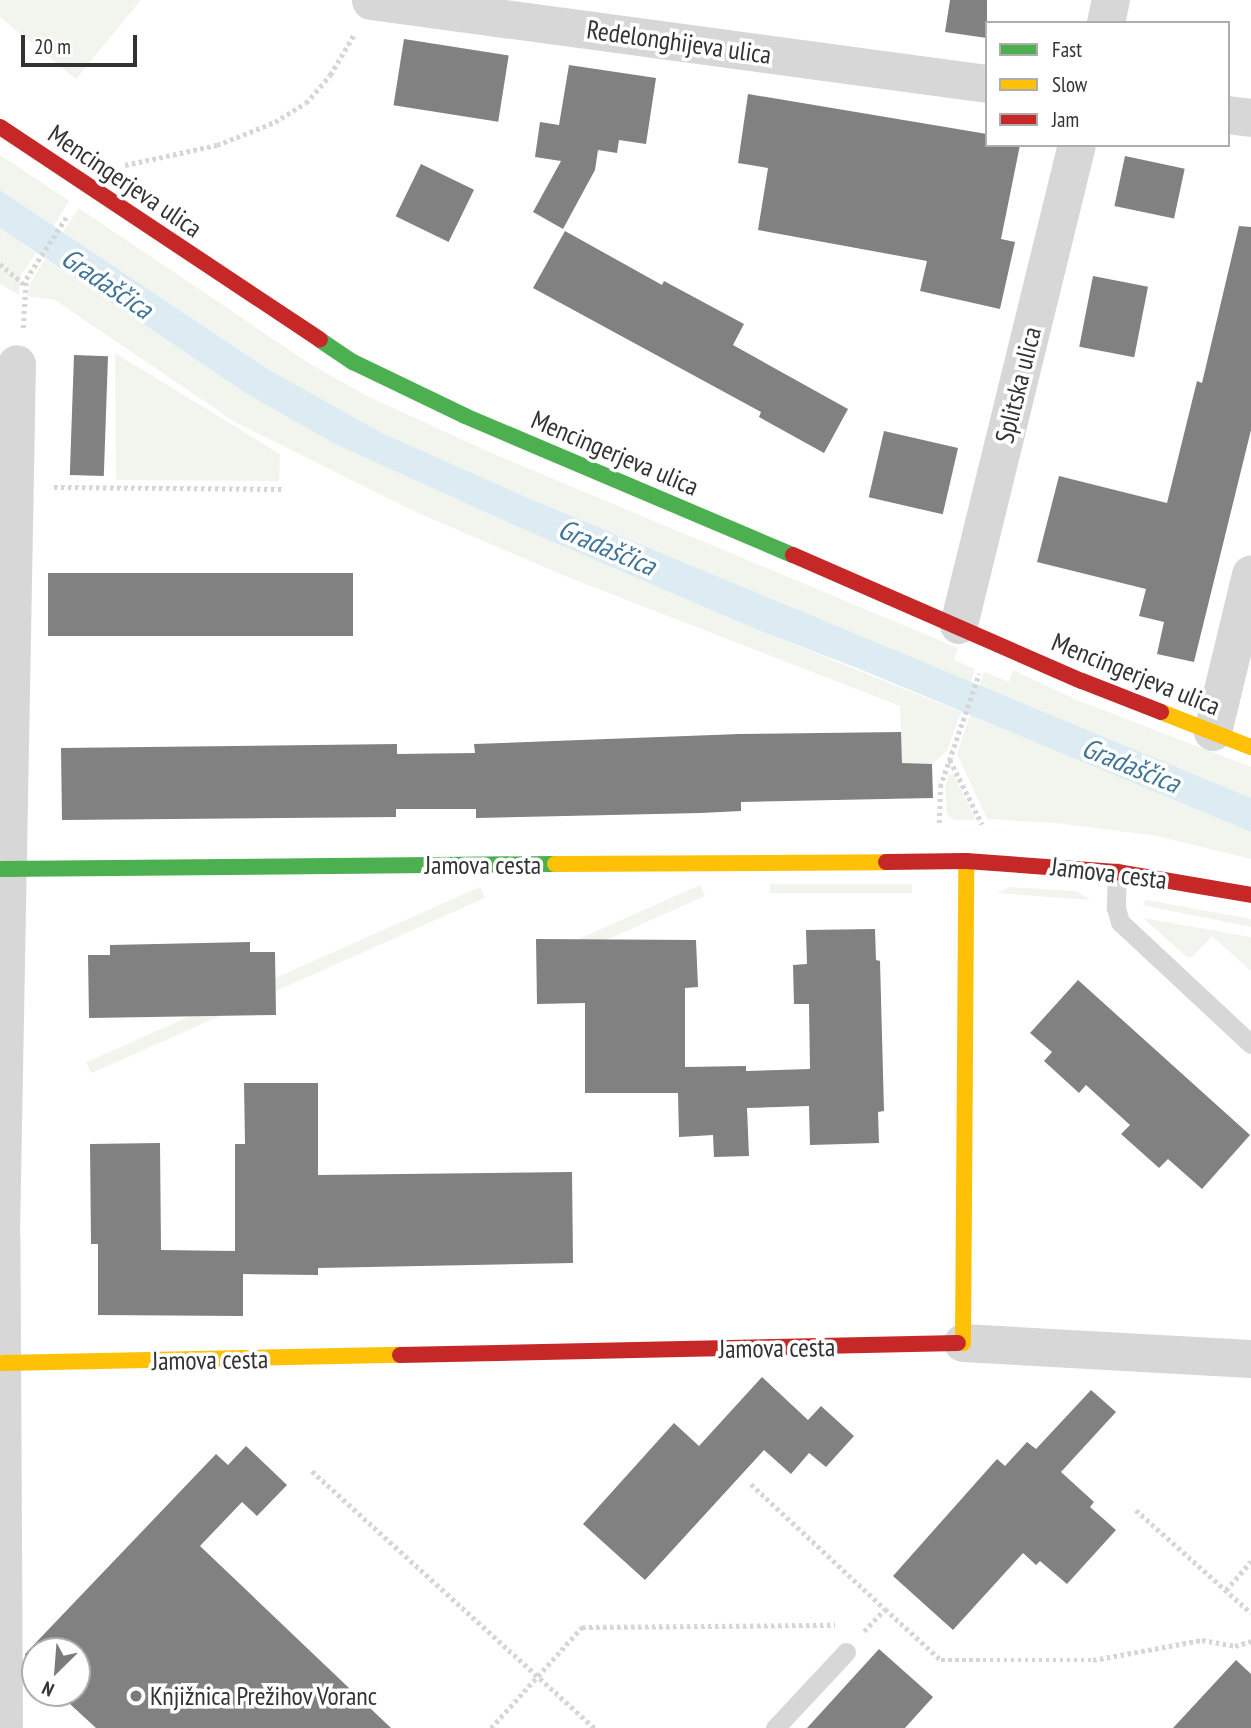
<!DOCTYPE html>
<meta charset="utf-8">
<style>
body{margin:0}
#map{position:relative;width:1251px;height:1728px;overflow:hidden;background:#fff;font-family:"PT Sans Narrow",sans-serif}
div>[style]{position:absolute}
.green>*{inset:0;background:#f1f5ed;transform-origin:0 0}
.water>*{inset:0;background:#ddebf3}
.building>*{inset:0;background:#818181;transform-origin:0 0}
.path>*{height:4.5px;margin-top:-2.25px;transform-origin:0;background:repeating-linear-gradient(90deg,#d6d6d6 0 3.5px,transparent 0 7px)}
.lane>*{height:19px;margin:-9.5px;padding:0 9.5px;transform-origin:9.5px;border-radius:9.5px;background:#d7d7d7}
.street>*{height:38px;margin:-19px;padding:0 19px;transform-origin:19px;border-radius:19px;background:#d7d7d7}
.fast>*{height:16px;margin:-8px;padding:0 8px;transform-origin:8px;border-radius:8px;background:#4caf50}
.slow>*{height:16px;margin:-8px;padding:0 8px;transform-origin:8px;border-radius:8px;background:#ffc107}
.jam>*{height:16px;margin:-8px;padding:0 8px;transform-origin:8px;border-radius:8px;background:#c62828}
.dots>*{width:19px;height:19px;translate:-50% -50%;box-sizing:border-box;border:4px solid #fff;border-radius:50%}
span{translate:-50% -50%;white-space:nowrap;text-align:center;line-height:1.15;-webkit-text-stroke:7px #fff;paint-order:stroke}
.street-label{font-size:26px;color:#333}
.poi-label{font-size:26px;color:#333}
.left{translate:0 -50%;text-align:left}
.water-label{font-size:28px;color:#3f7597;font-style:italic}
.legend{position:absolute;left:985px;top:21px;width:245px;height:126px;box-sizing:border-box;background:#fff;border:2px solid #adadad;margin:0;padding:9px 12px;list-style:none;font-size:21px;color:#333}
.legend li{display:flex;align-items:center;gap:14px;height:35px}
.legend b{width:35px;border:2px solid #adadad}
.north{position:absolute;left:21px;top:1637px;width:70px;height:70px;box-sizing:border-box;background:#fff;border:2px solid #adadad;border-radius:50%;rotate:205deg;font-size:19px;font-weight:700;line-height:28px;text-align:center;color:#333}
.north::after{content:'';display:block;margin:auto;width:24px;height:32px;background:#7a7a7a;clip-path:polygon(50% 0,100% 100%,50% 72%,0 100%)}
.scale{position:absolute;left:21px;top:35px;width:116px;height:32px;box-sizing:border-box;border:4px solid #333;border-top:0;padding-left:9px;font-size:21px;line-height:24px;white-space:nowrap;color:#333;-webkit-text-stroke:5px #fff;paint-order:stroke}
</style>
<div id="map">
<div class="green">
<div style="clip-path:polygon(0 0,141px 0,76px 79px,0 17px)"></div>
<div style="clip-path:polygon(0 155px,69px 201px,54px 226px,0 190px)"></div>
<div style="clip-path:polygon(79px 208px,310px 364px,369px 397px,496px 455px,958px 648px,954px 660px,975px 669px,971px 682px,533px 500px,382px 433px,266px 368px,63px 232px)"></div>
<div style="clip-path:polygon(0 228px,36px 253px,21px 275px,19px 295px,0 284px)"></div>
<div style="clip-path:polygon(45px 259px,247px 394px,335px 444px,516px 526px,758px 630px,961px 712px,947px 751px,932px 764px,902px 763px,900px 706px,565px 576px,416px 512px,235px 422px,55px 300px,27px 296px,31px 282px)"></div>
<div style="clip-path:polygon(115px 353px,280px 454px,279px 481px,116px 480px)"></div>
<div style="clip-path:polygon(1013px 670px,1077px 700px,1251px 767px,1251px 798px,979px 686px,984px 672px,1009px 682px)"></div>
<div style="clip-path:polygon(970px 715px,1251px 832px,1251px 859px,1157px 836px,1057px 823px,987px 819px,957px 754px)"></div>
<div style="clip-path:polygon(953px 774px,976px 820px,954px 820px,947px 814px,945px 786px,949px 775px)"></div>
<div style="left:912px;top:884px;width:9px;height:142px;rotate:90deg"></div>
<div style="left:700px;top:885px;width:12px;height:177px;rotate:66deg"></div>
<div style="left:480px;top:887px;width:12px;height:431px;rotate:66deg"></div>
<div style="clip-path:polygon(1009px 887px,1076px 891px,1090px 900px,997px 893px)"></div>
<div style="clip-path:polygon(1147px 900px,1251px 919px,1251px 927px,1142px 905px)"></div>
<div style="clip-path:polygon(1143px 918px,1251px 937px,1251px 971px,1212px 936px,1192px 957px,1187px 957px)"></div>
</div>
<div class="water">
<div style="clip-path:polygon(0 190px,266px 368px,382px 433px,533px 500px,1251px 798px,1251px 832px,862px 670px,758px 630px,516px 526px,335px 444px,247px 394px,0 228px)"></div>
</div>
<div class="building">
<div style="clip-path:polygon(950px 0,987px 0,987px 38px,945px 32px)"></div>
<div style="left:404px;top:39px;width:106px;height:67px;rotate:9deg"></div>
<div style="clip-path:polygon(569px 65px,656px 78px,646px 144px,619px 140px,617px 153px,598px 150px,595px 170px,563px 229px,533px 212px,561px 161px,535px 157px,540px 122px,559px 125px)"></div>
<div style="clip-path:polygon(748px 94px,987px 134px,987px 145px,1020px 145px,1001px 239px,1015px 242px,1000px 309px,920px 291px,927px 261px,758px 230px,768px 168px,738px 163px)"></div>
<div style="left:1125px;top:156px;width:61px;height:51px;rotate:12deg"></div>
<div style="left:421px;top:164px;width:59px;height:58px;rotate:26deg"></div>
<div style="clip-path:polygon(1239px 226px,1251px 227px,1251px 430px,1194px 662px,1157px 654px,1164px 622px,1139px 616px,1146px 589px,1037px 562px,1059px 476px,1167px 503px,1197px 381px,1202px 383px)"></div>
<div style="clip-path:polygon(565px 231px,662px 285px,664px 281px,744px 324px,733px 345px,848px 409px,824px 453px,759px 417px,761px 412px,533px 288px)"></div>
<div style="left:1093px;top:276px;width:56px;height:72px;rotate:11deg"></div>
<div style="left:74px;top:355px;width:34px;height:120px;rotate:2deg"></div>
<div style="left:884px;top:431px;width:76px;height:68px;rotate:13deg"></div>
<div style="left:353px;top:573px;width:63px;height:305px;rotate:90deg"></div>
<div style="clip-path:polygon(901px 732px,902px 763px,932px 764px,933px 798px,741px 802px,741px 811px,701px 813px,476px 818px,476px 809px,396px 809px,396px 817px,62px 820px,61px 748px,397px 744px,397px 754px,475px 753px,474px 744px,739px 734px)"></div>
<div style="clip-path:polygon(875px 929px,876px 960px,880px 961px,884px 1111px,878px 1112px,879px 1143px,810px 1145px,809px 1106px,747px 1108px,749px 1156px,714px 1157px,713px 1135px,679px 1137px,678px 1093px,585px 1093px,585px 1003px,537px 1004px,536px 939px,696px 940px,698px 987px,685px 988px,685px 1067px,746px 1066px,746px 1071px,810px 1069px,809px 1004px,794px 1004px,793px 965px,807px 964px,806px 930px)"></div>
<div style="clip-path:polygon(250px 942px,250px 952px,275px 952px,276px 1015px,89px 1018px,88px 955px,110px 955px,110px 945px)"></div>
<div style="clip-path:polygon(1078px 980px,1250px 1135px,1202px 1189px,1168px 1159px,1159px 1168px,1121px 1134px,1130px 1125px,1086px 1085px,1079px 1093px,1044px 1061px,1052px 1052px,1030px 1033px)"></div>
<div style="clip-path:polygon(244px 1083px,318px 1083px,318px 1175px,572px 1172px,573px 1263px,318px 1268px,318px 1275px,243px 1274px,243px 1316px,98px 1315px,98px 1244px,91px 1244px,90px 1144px,160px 1143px,161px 1250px,235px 1251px,235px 1144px,245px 1144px)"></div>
<div style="clip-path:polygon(762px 1377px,808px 1420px,821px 1406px,854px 1436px,826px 1467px,809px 1453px,791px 1474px,764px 1450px,645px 1580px,583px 1524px,674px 1423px,699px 1446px)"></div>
<div style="clip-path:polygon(1091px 1390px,1116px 1412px,1061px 1472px,1094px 1502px,1090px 1507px,1116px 1530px,1067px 1584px,1040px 1561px,1036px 1565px,1023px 1553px,953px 1630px,893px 1576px,997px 1459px,1005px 1466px,1027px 1442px,1036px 1449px)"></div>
<div style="clip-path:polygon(246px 1446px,287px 1485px,257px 1516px,242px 1502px,200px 1546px,391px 1728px,96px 1728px,58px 1693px,77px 1693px,77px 1651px,35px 1651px,35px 1672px,25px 1663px,25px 1654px,216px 1454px,228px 1465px)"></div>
<div style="clip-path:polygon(879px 1649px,933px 1697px,905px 1728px,807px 1728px)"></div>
<div style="clip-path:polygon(1236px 1660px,1251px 1674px,1251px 1728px,1173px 1728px)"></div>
</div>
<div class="path">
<div style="left:125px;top:165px;width:94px;rotate:-12.3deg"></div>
<div style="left:217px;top:145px;width:62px;rotate:-21.6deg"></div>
<div style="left:275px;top:122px;width:36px;rotate:-32deg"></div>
<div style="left:306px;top:103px;width:37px;rotate:-49deg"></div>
<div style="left:330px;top:75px;width:49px;rotate:-59.2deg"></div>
<div style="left:0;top:264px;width:31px;rotate:40deg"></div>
<div style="left:23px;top:328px;width:49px;rotate:-86.5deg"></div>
<div style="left:26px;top:279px;width:75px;rotate:-56.9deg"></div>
<div style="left:54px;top:487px;width:231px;rotate:0.5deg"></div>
<div style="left:950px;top:760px;width:72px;rotate:63.4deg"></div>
<div style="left:939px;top:823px;width:36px;rotate:-88deg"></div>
<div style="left:940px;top:787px;width:120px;rotate:-71deg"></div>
<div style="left:312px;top:1471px;width:382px;rotate:42.3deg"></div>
<div style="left:751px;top:1484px;width:183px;rotate:43deg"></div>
<div style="left:1136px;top:1510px;width:154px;rotate:41.8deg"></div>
<div style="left:1226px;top:1590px;width:38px;rotate:-49deg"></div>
<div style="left:864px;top:1631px;width:30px;rotate:-46deg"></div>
<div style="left:885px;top:1609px;width:76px;rotate:42.3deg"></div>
<div style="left:941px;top:1660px;width:152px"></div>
<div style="left:1093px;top:1660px;width:111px;rotate:-10.4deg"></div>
<div style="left:1202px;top:1640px;width:34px;rotate:10deg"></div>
<div style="left:1235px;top:1646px;width:17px;rotate:-17deg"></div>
<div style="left:491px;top:1728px;width:136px;rotate:-48deg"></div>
<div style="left:582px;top:1627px;width:253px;rotate:-0.5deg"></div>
</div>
<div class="lane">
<div style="left:1117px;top:872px;width:36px;rotate:92deg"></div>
<div style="left:1116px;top:908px;width:15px;rotate:74deg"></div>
<div style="left:1120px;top:922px;width:179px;rotate:43deg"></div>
<div style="left:775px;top:1728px;width:104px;rotate:-46.9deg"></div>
</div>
<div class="street">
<div style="left:371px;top:1px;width:622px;rotate:7.67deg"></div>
<div style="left:1106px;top:23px;width:24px;rotate:-78deg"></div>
<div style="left:1228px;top:115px;width:23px;rotate:7deg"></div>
<div style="left:959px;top:625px;width:494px;rotate:-76.2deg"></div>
<div style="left:1213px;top:732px;width:162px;rotate:-76.4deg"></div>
<div style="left:963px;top:1343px;width:288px;rotate:3.2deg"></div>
<div style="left:4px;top:1728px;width:492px;rotate:-90.3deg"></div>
<div style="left:1px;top:1236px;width:872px;rotate:-88.95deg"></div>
</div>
<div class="fast">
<div style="left:320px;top:340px;width:40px;rotate:34deg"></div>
<div style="left:353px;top:362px;width:124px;rotate:25.7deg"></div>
<div style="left:465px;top:416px;width:356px;rotate:23deg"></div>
<div style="left:0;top:869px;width:555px;rotate:-0.52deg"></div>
</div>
<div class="slow">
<div style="left:1161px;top:712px;width:97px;rotate:21.3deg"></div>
<div style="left:555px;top:864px;width:331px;rotate:-0.3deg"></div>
<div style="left:958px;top:1343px;width:5px"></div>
<div style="left:963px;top:1343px;width:482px;rotate:-89.6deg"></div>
<div style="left:3px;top:1363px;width:397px;rotate:-1.2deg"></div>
</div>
<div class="jam">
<div style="left:0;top:127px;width:384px;rotate:33.6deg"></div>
<div style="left:793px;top:555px;width:315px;rotate:23.6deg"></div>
<div style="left:1082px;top:681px;width:85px;rotate:21.4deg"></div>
<div style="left:886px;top:862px;width:80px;rotate:-0.7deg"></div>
<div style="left:966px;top:861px;width:151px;rotate:4.2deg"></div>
<div style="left:1117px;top:872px;width:136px;rotate:9.7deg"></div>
<div style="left:400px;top:1355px;width:558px;rotate:-1.23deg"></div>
</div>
<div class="dots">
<div style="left:136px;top:1696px;background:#7a7a7a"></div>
</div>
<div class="street-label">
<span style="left:679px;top:42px;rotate:8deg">Redelonghijeva ulica</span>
<span style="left:125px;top:181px;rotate:34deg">Mencingerjeva ulica</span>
<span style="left:1018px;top:385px;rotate:-76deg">Splitska ulica</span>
<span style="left:615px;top:453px;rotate:23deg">Mencingerjeva ulica</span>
<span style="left:1136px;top:674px;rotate:22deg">Mencingerjeva ulica</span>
<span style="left:483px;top:865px">Jamova cesta</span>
<span style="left:1109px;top:873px;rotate:7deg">Jamova cesta</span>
<span style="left:777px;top:1348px;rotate:-1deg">Jamova cesta</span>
<span style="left:210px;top:1360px;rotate:-1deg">Jamova cesta</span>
</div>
<div class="poi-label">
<span class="left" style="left:150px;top:1696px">Knjižnica Prežihov Voranc</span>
</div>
<div class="water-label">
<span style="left:107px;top:283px;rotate:34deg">Gradaščica</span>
<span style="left:607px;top:547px;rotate:23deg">Gradaščica</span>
<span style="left:1131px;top:765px;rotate:22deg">Gradaščica</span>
</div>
<ul class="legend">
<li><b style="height:9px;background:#4caf50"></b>Fast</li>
<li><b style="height:9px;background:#ffc107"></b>Slow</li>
<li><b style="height:9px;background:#c62828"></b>Jam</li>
</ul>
<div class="north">N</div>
<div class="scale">20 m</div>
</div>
